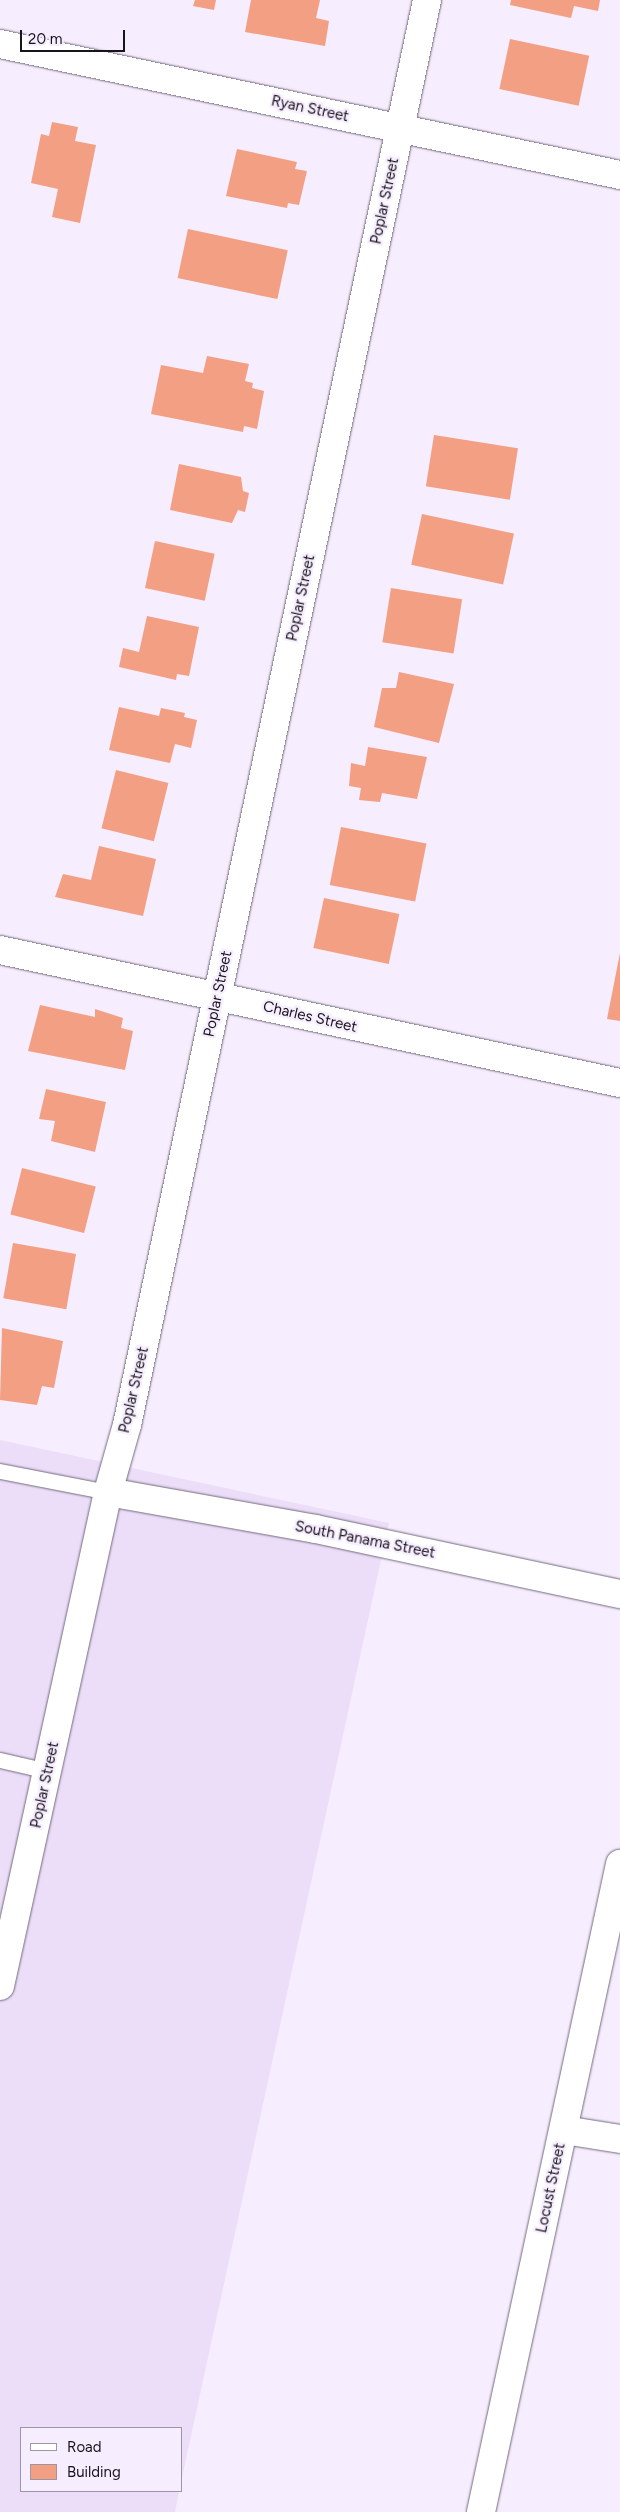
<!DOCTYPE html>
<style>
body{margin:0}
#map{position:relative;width:620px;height:2512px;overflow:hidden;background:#f6edfe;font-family:Figtree,sans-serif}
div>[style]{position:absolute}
.built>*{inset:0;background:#ecddf9}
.building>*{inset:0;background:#f29f83;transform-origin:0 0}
.roads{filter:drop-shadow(0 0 1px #736a7c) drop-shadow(0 0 1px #736a7c)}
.lane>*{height:15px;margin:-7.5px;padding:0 7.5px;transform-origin:7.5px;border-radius:7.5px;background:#fff}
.street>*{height:28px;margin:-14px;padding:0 14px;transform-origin:14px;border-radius:14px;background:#fff}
span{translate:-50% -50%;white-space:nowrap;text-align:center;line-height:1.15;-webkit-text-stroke:4.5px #f6edfe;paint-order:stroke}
.street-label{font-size:15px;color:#18141b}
.legend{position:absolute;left:20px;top:2427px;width:162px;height:65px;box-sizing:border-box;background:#f6edfe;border:1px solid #9d96a3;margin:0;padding:6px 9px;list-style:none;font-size:15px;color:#18141b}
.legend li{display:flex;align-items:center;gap:10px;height:25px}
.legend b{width:25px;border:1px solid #9d96a3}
.scale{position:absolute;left:20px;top:30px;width:105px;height:22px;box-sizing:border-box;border:2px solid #18141b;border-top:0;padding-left:6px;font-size:15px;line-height:18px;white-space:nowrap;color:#18141b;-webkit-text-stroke:4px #f6edfe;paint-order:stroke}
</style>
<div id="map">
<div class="built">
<div style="clip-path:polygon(0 1440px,389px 1523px,181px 2482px,181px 2428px,21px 2428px,21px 2491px,179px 2491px,175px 2512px,0 2512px)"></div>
</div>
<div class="building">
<div style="clip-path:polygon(195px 0,216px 0,214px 10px,193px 6px)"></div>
<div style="clip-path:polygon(251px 0,320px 0,316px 18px,329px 21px,325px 46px,245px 32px)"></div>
<div style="clip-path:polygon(511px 0,600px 0,598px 11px,574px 6px,571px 18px,510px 5px)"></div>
<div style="left:510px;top:39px;width:81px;height:51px;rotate:12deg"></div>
<div style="clip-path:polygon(52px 122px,78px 127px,75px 141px,96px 145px,80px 223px,52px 217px,58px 189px,31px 183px,41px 134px,49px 136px)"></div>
<div style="clip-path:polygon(237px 149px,297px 162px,295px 169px,307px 171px,299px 205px,288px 203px,287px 208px,226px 196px)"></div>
<div style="left:188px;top:229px;width:102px;height:50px;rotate:12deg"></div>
<div style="clip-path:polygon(207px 356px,249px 364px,245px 381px,253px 383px,252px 388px,264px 391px,257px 429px,244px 426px,243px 432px,151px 414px,161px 365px,203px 373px)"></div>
<div style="left:434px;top:435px;width:85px;height:52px;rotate:9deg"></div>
<div style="clip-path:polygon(179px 464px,241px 477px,243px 491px,249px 493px,245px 512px,238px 510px,232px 523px,170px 510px)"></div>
<div style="left:422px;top:514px;width:94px;height:52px;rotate:12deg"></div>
<div style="left:155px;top:541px;width:61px;height:48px;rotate:12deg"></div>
<div style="left:391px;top:588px;width:72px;height:55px;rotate:9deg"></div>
<div style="clip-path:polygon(147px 616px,199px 627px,189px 676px,177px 674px,176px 680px,119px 667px,123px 648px,139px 652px)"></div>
<div style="clip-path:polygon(399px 672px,454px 684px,439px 743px,374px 727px,382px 688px,396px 688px)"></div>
<div style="clip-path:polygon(119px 707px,159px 716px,161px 708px,185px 713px,184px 717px,197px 720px,191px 748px,175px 744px,170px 763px,109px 750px)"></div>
<div style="clip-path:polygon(368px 747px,427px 757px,417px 799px,382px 793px,380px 802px,359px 800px,361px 788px,349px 786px,351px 763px,365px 766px)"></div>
<div style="left:116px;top:770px;width:54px;height:60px;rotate:14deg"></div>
<div style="left:341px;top:827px;width:87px;height:59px;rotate:11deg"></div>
<div style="clip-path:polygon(99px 846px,156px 859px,143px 916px,55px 897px,63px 874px,91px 880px)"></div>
<div style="left:324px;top:898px;width:77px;height:51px;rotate:12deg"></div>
<div style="clip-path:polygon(620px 953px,620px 1021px,607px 1019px)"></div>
<div style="clip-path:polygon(40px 1005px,95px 1017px,95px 1009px,123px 1018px,121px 1028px,133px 1031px,125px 1070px,28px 1051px)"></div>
<div style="clip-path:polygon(46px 1089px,106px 1102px,95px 1152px,51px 1141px,55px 1121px,39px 1119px)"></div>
<div style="left:22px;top:1168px;width:76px;height:48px;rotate:14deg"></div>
<div style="left:13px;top:1243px;width:64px;height:56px;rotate:10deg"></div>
<div style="clip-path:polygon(2px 1328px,63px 1341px,54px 1388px,42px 1386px,37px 1405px,0 1400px)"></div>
</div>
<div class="roads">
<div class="lane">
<div style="left:0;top:1471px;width:110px;rotate:11deg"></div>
<div style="left:0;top:1760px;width:49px;rotate:12.9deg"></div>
</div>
<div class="street">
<div style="left:0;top:44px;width:634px;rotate:11.93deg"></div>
<div style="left:0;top:950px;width:634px;rotate:12.11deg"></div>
<div style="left:108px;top:1492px;width:211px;rotate:10.1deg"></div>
<div style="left:316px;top:1529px;width:311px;rotate:12.1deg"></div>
<div style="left:0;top:1986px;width:506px;rotate:-77.67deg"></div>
<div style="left:108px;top:1492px;width:70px;rotate:-74.2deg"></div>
<div style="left:127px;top:1425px;width:1456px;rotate:-78.11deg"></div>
<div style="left:564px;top:2130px;width:57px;rotate:9.1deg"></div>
<div style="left:481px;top:2512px;width:663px;rotate:-77.89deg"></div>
</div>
</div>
<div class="street-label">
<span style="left:310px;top:109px;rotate:12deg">Ryan Street</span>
<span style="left:385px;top:201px;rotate:-78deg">Poplar Street</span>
<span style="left:301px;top:598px;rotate:-78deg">Poplar Street</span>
<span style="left:218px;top:994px;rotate:-78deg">Poplar Street</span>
<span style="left:310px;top:1017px;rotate:13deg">Charles Street</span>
<span style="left:134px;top:1390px;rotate:-77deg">Poplar Street</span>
<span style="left:365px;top:1540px;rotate:11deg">South Panama Street</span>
<span style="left:45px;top:1785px;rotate:-78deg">Poplar Street</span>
<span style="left:551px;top:2188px;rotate:-78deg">Locust Street</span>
</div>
<ul class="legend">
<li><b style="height:6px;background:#fff"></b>Road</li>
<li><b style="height:14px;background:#f29f83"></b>Building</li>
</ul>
<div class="scale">20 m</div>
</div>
